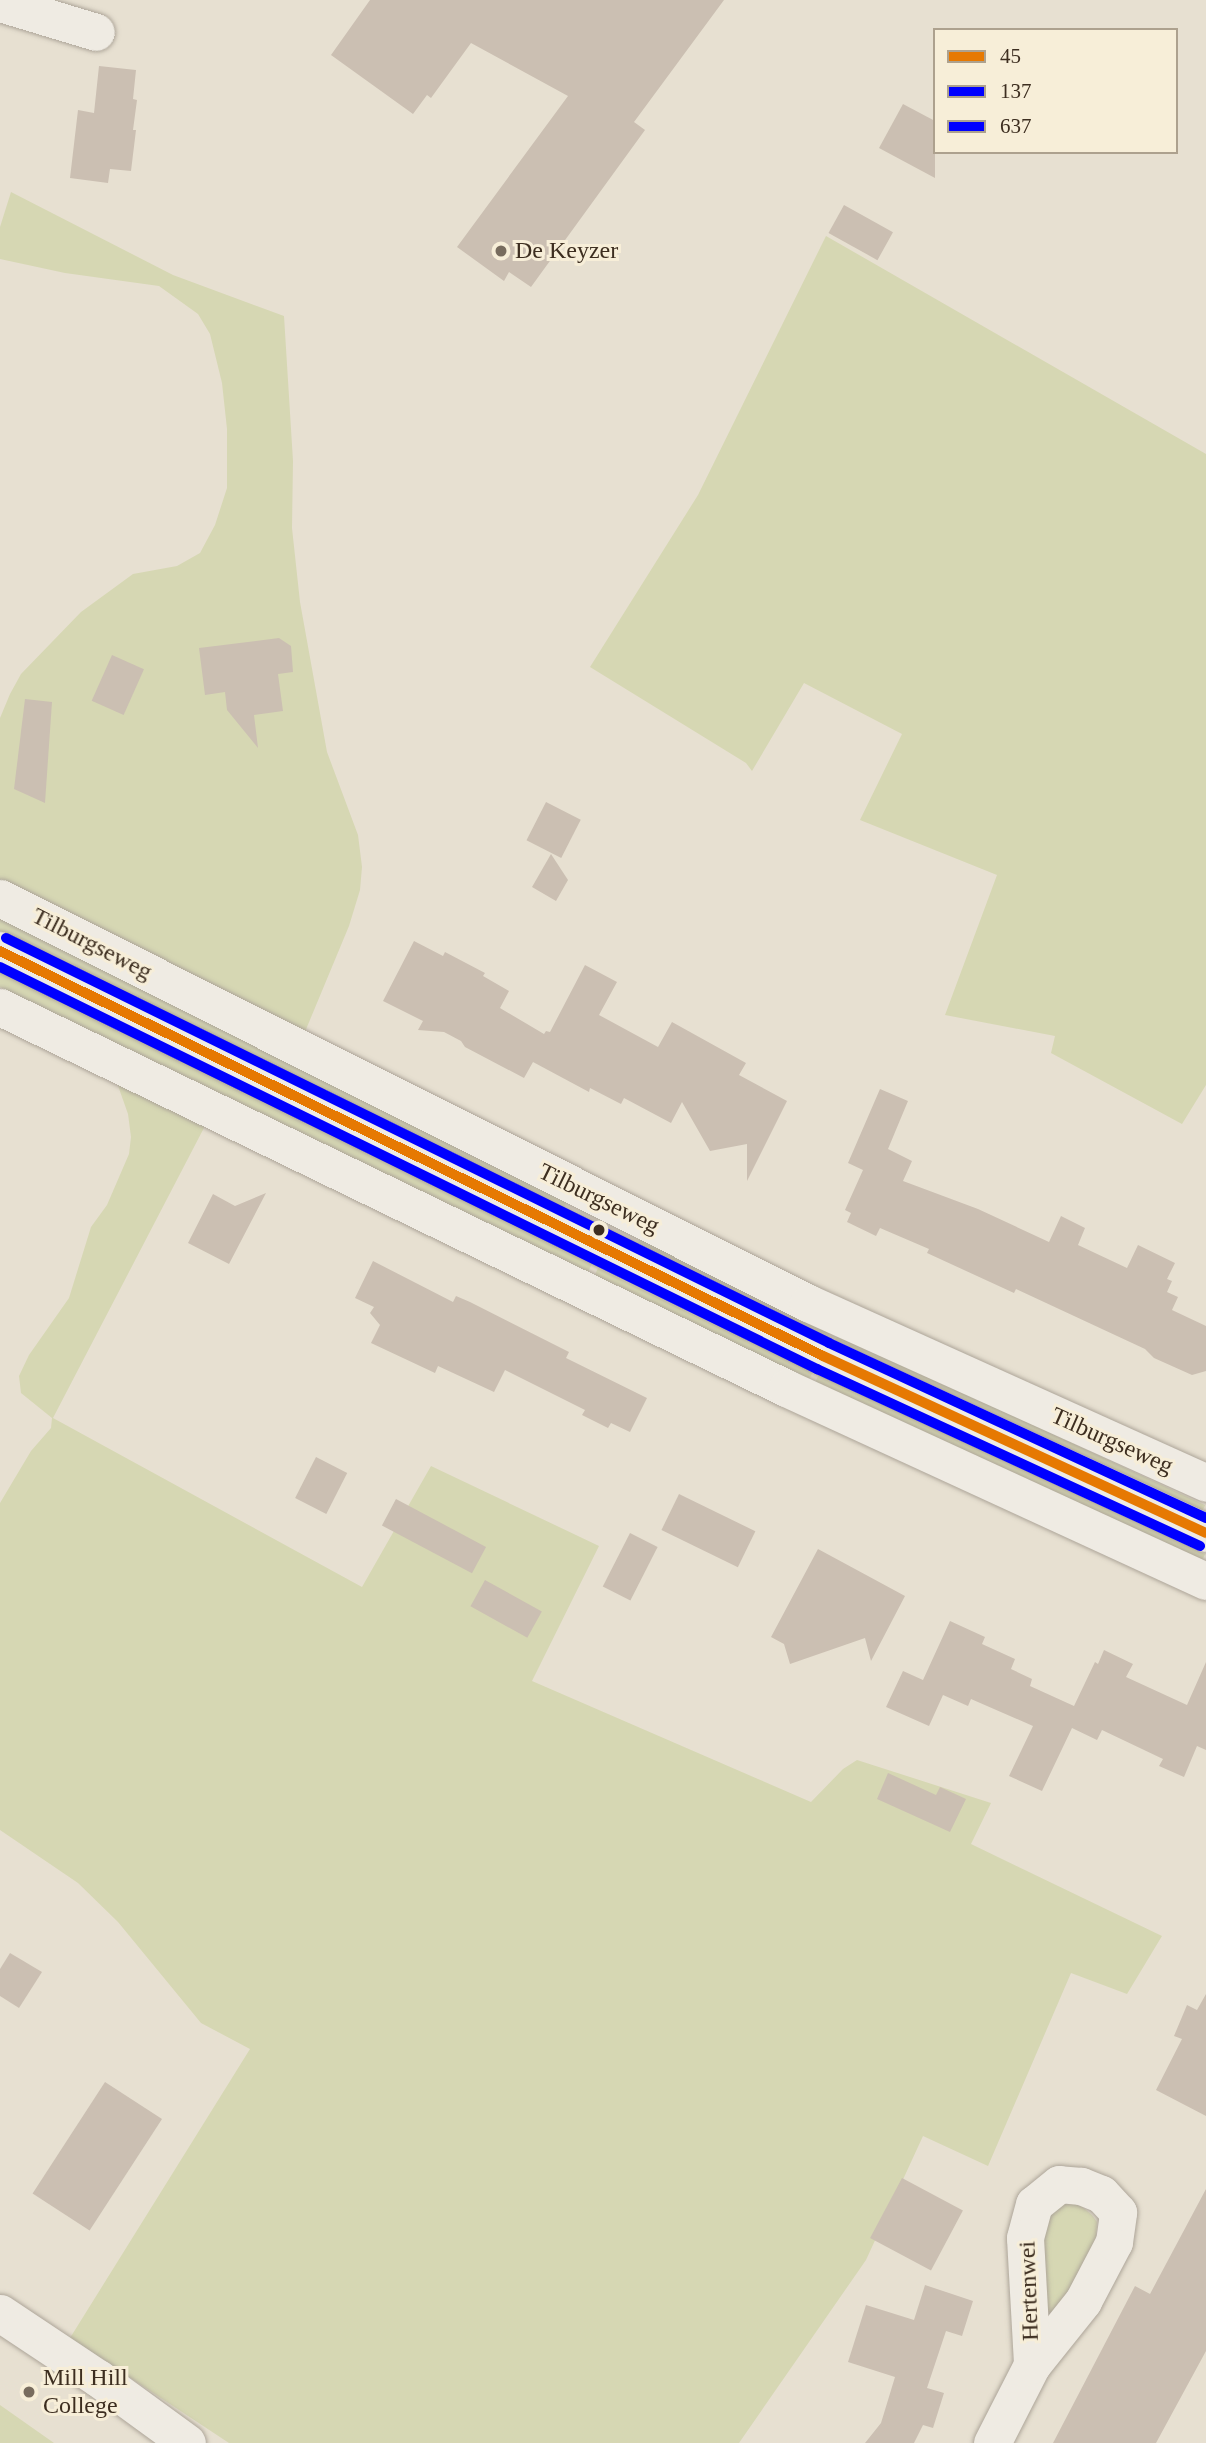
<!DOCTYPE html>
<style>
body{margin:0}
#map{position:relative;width:1206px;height:2443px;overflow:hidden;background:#e7e0d1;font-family:Georgia,serif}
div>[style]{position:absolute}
.green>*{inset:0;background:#d6d7b3;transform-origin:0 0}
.building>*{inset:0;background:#cbbfb2;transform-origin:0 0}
.roads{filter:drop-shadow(0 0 2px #ada599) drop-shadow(0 0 2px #ada599)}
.minor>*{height:37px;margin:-18.5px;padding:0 18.5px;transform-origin:18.5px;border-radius:18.5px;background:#efebe3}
.tertiary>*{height:38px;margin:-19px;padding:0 19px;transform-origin:19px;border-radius:19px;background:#efebe3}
.bus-1>*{height:10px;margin:-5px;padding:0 5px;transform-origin:5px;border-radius:5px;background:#e67902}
.bus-2>*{height:10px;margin:-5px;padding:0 5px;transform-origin:5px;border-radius:5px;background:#00f}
.bus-3>*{height:10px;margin:-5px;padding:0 5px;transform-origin:5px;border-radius:5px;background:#00f}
.dots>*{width:19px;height:19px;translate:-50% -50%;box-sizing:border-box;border:4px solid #f7eed8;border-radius:50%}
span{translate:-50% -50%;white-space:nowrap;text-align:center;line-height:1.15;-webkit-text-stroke:6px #f7eed8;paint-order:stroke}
.poi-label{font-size:24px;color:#3d2e20}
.left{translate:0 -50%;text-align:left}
.street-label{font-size:24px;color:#3d2e20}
.legend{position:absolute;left:933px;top:28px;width:245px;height:126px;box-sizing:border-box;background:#f7eed8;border:2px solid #ada18e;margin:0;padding:9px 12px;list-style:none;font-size:21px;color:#3d2e20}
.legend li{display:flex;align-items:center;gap:14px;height:35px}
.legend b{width:35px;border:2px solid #ada18e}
</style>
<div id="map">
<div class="green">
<div style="clip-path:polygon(11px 192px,173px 275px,284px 316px,293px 461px,292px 528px,300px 602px,327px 752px,358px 835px,362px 867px,360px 890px,349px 926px,302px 1039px,0 880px,0 718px,10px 694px,21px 674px,81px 612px,133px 574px,177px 566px,200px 553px,215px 525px,227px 488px,227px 429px,222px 383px,210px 334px,198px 314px,159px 286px,65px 273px,0 259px,0 227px)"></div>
<div style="clip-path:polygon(826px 236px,1206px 454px,1206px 1085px,1182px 1124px,1051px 1053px,1055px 1036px,945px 1015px,997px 875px,860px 820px,902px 734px,804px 683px,752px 771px,746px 763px,590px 667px,698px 495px)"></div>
<div style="clip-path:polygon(0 917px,567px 1201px,563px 1210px,0 931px)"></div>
<div style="clip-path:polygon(0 971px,592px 1264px,587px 1274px,0 987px)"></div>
<div style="clip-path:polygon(116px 1080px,206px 1124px,53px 1418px,362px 1587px,431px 1466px,599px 1546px,532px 1681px,811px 1802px,843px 1769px,857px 1760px,991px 1803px,971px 1844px,1162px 1936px,1127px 1994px,1071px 1973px,988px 2166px,923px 2136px,866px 2260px,739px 2443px,229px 2443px,70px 2338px,250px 2049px,201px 2023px,118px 1922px,78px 1883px,0 1830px,0 1503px,31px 1451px,51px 1428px,52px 1418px,21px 1393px,19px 1376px,29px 1355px,69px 1298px,91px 1227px,107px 1205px,129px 1154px,131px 1137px,128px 1114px)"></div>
<div style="clip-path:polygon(643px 1231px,831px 1331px,827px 1339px,637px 1246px)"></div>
<div style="clip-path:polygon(598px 1268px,669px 1303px,813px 1372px,808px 1381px,594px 1277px)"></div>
<div style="left:838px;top:1334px;width:405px;height:9px;rotate:25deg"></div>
<div style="left:819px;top:1374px;width:426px;height:11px;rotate:25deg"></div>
<div style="clip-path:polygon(1060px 2201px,1080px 2205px,1092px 2215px,1097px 2222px,1096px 2236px,1084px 2273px,1056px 2312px,1045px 2312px,1038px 2244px,1047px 2209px)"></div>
<div style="clip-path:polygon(0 2405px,54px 2443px,0 2443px)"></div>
</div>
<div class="building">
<div style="clip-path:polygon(370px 0,724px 0,634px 122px,645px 130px,531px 287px,509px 272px,504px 281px,457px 247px,568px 96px,471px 43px,431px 98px,427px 95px,413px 114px,331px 55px)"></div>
<div style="clip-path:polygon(99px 66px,136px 70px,133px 99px,137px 100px,133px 130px,136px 130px,131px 171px,110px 169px,108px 183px,70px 178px,78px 110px,94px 113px)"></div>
<div style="clip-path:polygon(903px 104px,935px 121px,935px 178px,879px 148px)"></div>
<div style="left:844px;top:205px;width:56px;height:32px;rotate:29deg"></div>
<div style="clip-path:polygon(279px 638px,291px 646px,293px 672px,278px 674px,283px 711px,254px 715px,258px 748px,227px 710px,225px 692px,205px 695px,199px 648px)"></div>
<div style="left:112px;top:655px;width:35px;height:50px;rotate:24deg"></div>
<div style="clip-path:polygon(25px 699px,52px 702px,45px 803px,14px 789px)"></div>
<div style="left:546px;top:802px;width:39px;height:43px;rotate:27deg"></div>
<div style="clip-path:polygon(551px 854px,568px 880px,556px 901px,532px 887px)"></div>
<div style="clip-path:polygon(414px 941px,443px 956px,445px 952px,485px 973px,483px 976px,509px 991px,500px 1008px,544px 1034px,546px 1031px,550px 1032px,585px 965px,617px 982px,599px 1015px,658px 1047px,672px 1022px,746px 1063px,739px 1075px,787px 1101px,747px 1181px,747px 1144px,710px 1151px,682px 1102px,671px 1123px,624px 1098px,621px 1104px,590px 1088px,589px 1092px,533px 1062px,524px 1078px,465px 1047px,461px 1041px,444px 1032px,418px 1030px,423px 1021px,383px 1001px)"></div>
<div style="clip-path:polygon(880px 1089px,908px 1101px,888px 1149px,912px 1161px,903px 1181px,978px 1209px,1049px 1242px,1061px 1216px,1085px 1228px,1078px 1245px,1127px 1268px,1138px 1245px,1175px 1263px,1167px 1279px,1172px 1281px,1167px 1292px,1178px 1297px,1172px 1310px,1206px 1326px,1206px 1371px,1192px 1375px,1154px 1358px,1145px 1349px,1016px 1289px,1014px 1293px,927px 1253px,929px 1249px,880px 1228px,876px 1236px,847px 1222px,851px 1213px,845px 1210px,863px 1170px,848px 1163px)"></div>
<div style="clip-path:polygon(266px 1193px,229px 1264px,188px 1243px,213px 1194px,235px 1206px)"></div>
<div style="clip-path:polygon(373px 1261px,453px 1302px,456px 1296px,470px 1302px,569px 1352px,566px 1358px,647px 1398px,630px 1432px,611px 1423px,608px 1428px,582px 1415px,585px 1410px,505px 1370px,494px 1392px,438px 1366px,435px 1373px,371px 1343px,380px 1325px,370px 1313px,374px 1307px,355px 1298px)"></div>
<div style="left:316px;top:1457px;width:35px;height:46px;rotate:27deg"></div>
<div style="left:679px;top:1494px;width:85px;height:40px;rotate:26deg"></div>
<div style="left:396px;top:1499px;width:102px;height:30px;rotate:28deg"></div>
<div style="left:630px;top:1533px;width:31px;height:60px;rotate:27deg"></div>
<div style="clip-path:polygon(818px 1549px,905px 1596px,871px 1661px,865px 1638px,790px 1664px,784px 1644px,771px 1637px)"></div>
<div style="left:485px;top:1580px;width:65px;height:30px;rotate:29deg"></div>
<div style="clip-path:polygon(950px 1621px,985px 1637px,982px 1644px,1015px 1659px,1011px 1669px,1032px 1679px,1030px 1686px,1074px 1706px,1095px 1662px,1098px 1664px,1104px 1650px,1133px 1664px,1126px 1677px,1187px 1705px,1206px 1662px,1206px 1750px,1197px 1746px,1184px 1777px,1159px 1766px,1163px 1759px,1102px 1730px,1097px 1740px,1072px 1728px,1042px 1791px,1009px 1776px,1033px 1726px,971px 1699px,968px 1706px,943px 1695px,929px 1726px,886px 1707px,903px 1671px,923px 1680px)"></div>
<div style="clip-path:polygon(888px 1773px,936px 1795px,940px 1787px,966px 1799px,950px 1832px,877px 1799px)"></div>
<div style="clip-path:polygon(10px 1953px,42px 1972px,19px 2008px,0 1996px,0 1969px)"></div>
<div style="clip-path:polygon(1206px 1994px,1206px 2116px,1156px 2090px,1182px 2039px,1174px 2036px,1187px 2005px,1197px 2010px)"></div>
<div style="left:105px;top:2082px;width:68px;height:133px;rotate:33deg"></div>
<div style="left:902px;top:2178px;width:69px;height:68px;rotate:28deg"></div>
<div style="clip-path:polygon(1206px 2189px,1206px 2351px,1156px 2443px,1053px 2443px,1135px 2286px,1150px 2294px)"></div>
<div style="clip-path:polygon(925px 2285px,973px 2301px,962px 2336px,946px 2331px,927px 2388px,944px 2393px,933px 2428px,923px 2425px,914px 2443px,865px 2443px,881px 2423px,895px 2377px,848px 2362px,866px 2305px,914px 2320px)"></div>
</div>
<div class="roads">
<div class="minor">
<div style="left:0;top:3px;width:100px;rotate:16.8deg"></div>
<div style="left:0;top:898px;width:904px;rotate:26.62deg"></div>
<div style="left:808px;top:1303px;width:437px;rotate:24.3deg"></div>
<div style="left:0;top:1007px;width:873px;rotate:25.86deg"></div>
<div style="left:786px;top:1388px;width:462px;rotate:24.7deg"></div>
<div style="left:0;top:2313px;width:118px;rotate:33.6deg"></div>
<div style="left:98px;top:2378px;width:110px;rotate:36.1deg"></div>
<div style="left:992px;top:2443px;width:88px;rotate:-62.9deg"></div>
<div style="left:1032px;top:2365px;width:82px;rotate:-51.4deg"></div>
<div style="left:1083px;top:2301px;width:67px;rotate:-62.3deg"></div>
<div style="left:1114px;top:2242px;width:30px;rotate:-82deg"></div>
<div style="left:1118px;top:2212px;width:25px;rotate:-133deg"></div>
<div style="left:1101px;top:2194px;width:22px;rotate:-158deg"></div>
<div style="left:1081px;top:2186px;width:22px;rotate:-175deg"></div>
<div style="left:1059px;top:2184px;width:32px;rotate:141deg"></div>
<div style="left:1034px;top:2204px;width:35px;rotate:105deg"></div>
<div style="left:1025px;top:2238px;width:127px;rotate:86.8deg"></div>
</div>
<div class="tertiary">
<div style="left:0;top:951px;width:917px;rotate:26.2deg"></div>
<div style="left:823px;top:1356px;width:422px;rotate:24.8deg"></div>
</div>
</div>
<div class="bus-1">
<div style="left:0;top:951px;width:917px;rotate:26.2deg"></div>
<div style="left:823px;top:1356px;width:422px;rotate:24.8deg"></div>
</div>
<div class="bus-2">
<div style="left:0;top:967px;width:911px;rotate:26.2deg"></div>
<div style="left:817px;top:1369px;width:422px;rotate:24.8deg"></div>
</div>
<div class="bus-3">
<div style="left:6px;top:938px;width:917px;rotate:26.2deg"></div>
<div style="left:829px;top:1343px;width:416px;rotate:24.9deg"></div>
</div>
<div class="dots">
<div style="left:501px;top:251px;background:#786c5e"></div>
<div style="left:599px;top:1230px;background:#3d2e20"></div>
<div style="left:29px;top:2392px;background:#786c5e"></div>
</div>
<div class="poi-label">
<span class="left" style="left:515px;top:251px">De Keyzer</span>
<span class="left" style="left:43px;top:2392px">Mill Hill<br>College</span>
</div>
<div class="street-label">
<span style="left:92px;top:944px;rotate:27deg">Tilburgseweg</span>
<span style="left:599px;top:1199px;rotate:26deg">Tilburgseweg</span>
<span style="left:1112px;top:1441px;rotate:24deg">Tilburgseweg</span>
<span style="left:1029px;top:2291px;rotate:-92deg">Hertenwei</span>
</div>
<ul class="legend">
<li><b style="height:9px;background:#e67902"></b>45</li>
<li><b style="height:9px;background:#00f"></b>137</li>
<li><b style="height:9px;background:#00f"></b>637</li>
</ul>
</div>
